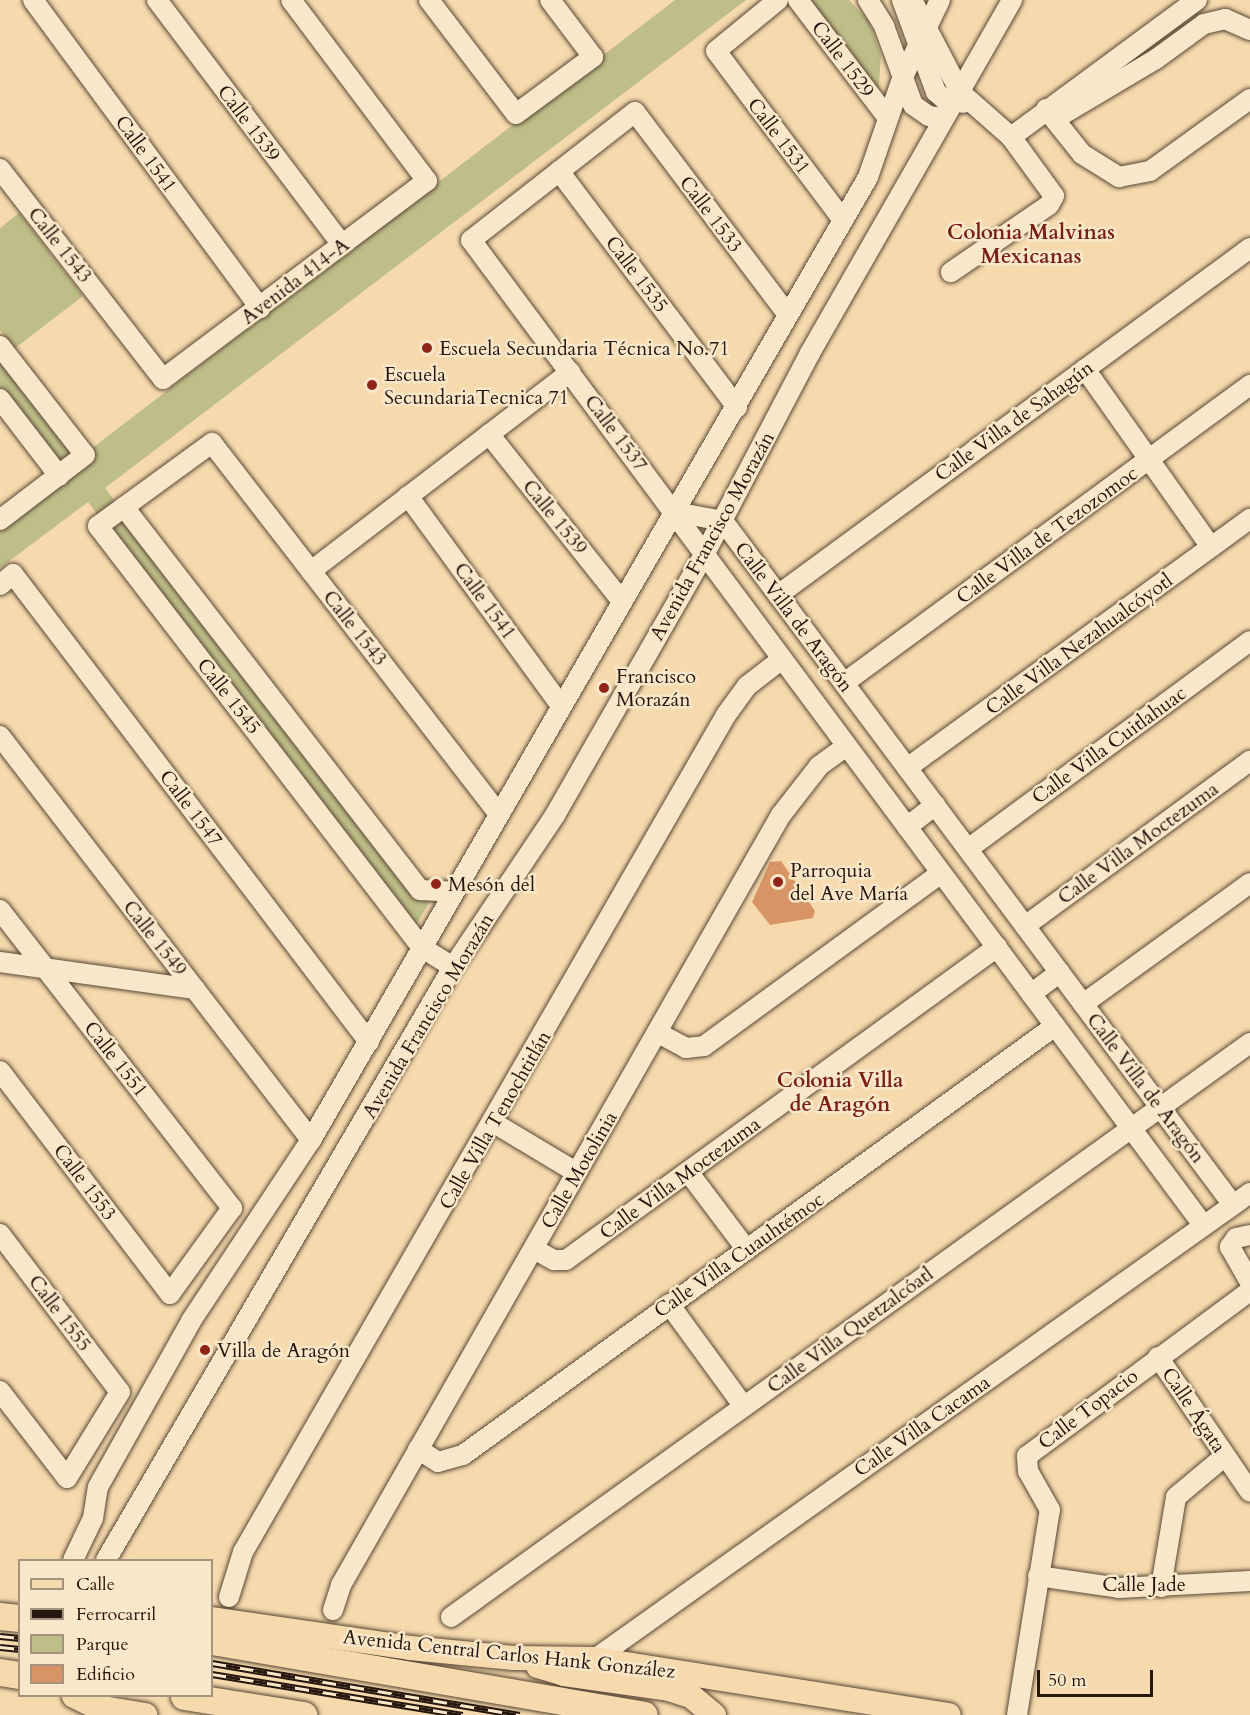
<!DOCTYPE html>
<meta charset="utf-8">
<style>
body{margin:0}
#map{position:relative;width:1250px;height:1715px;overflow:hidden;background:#f6daad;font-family:Cardo,serif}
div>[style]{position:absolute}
.green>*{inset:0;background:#bfbe88}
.building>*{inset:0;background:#d79566}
.roads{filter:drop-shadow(0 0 2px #594736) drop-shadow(0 0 2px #594736)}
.minor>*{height:20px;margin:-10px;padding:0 10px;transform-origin:10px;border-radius:10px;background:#f9e7ca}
.major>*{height:24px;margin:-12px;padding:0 12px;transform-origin:12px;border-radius:12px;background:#f6daad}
.highway>*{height:27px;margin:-13.5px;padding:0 13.5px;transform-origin:13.5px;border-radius:13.5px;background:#f6daad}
.rail>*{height:7px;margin-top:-3.5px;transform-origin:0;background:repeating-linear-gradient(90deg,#f9e7ca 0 14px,#25160e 0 28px);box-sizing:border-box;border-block:2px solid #25160e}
.dots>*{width:16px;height:16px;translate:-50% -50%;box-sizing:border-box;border:3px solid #f9e7ca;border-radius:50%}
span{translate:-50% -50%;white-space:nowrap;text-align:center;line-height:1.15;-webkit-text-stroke:5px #f9e7ca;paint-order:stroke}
.street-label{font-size:20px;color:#25160e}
.poi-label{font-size:20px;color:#25160e}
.left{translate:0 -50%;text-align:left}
.neighbourhood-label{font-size:21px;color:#7a1f14;font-weight:700}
.legend{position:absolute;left:18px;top:1559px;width:195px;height:138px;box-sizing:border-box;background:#f9e7ca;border:2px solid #a4937f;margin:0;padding:8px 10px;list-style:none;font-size:18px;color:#25160e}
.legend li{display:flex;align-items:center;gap:12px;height:30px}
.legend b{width:30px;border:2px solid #a4937f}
.scale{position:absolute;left:1037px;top:1670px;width:116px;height:27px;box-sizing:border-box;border:3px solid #25160e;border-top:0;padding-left:8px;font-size:18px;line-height:21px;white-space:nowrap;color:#25160e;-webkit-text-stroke:4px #f9e7ca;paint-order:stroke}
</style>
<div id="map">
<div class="green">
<div style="clip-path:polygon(675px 0,746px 0,105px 488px,415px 893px,431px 899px,414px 929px,88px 502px,0 568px,0 520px,63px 471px,0 388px,0 351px,82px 456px)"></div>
<div style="clip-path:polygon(803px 0,849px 0,869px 21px,881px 56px,878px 98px)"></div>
<div style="clip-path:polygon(19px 213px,83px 296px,14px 349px,0 330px,0 228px)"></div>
</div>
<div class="building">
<div style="clip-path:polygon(781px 861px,815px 911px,813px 918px,770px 925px,752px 902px,770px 862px)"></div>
</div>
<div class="roads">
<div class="minor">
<div style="left:33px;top:0;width:383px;rotate:53.6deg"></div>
<div style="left:157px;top:0;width:307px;rotate:52.9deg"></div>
<div style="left:429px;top:0;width:143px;rotate:52.7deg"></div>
<div style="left:516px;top:114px;width:96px;rotate:-36.5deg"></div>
<div style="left:593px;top:57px;width:71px;rotate:-127deg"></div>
<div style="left:778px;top:0;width:80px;rotate:140.6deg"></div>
<div style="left:716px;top:51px;width:211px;rotate:53.1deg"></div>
<div style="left:798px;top:0;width:148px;rotate:52.7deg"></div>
<div style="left:868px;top:0;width:31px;rotate:58deg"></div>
<div style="left:884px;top:26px;width:84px;rotate:69.8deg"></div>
<div style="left:913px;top:105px;width:19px;rotate:35deg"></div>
<div style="left:929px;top:116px;width:15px;rotate:8deg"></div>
<div style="left:902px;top:0;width:98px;rotate:69.7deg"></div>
<div style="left:936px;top:92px;width:11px;rotate:41deg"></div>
<div style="left:944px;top:99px;width:20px;rotate:11deg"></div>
<div style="left:912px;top:0;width:104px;rotate:62.4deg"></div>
<div style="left:960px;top:92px;width:68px;rotate:41.4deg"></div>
<div style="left:1011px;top:137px;width:73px;rotate:53.9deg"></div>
<div style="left:1054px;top:196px;width:10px;rotate:119deg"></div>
<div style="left:1049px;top:205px;width:119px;rotate:145.6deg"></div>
<div style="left:1046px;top:109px;width:58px;rotate:51.3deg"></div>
<div style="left:1082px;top:154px;width:44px;rotate:31.9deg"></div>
<div style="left:1119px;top:177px;width:32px;rotate:-11deg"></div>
<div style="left:1150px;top:171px;width:123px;rotate:-35.8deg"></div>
<div style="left:1055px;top:119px;width:117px;rotate:-30.7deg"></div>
<div style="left:1156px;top:59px;width:59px;rotate:-36.1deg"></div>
<div style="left:1204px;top:24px;width:22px;rotate:-13deg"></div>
<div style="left:1225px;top:19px;width:27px;rotate:24deg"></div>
<div style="left:1011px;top:137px;width:231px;rotate:-36.4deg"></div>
<div style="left:0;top:169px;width:266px;rotate:52.2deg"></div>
<div style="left:163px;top:379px;width:330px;rotate:-36.9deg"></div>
<div style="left:427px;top:181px;width:226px;rotate:-126.9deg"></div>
<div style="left:559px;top:171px;width:296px;rotate:53deg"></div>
<div style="left:788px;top:315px;width:254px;rotate:-127deg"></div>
<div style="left:635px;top:112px;width:208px;rotate:142deg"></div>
<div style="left:471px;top:240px;width:1227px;rotate:53.38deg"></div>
<div style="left:0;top:346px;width:138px;rotate:52.1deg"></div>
<div style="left:85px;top:455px;width:107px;rotate:142.6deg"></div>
<div style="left:1085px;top:369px;width:218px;rotate:54.7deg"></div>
<div style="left:0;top:399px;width:97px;rotate:52.5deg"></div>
<div style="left:489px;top:434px;width:212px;rotate:51.5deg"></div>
<div style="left:408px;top:496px;width:260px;rotate:53.9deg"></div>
<div style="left:124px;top:507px;width:484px;rotate:52.3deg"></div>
<div style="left:420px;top:890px;width:34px;rotate:3deg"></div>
<div style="left:675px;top:512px;width:49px;rotate:10.6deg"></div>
<div style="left:723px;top:521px;width:853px;rotate:53.29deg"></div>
<div style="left:311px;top:571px;width:327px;rotate:-37.5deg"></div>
<div style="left:0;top:585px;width:17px;rotate:-40deg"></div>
<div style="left:13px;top:574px;width:588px;rotate:52.74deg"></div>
<div style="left:778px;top:595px;width:586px;rotate:-36.32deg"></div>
<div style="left:844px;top:683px;width:504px;rotate:-36.28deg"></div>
<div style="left:0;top:736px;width:510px;rotate:52.41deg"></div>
<div style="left:907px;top:768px;width:424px;rotate:-36deg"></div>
<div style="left:907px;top:827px;width:36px;rotate:-38deg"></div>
<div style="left:968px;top:849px;width:350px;rotate:-36.4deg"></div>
<div style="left:0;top:910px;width:378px;rotate:52.1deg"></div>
<div style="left:232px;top:1208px;width:106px;rotate:125.8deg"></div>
<div style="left:170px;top:1294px;width:280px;rotate:-127.3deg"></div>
<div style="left:1025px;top:926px;width:279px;rotate:-36.3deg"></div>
<div style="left:0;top:962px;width:197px;rotate:7.9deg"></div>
<div style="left:453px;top:967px;width:36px;rotate:-148deg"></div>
<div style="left:422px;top:948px;width:532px;rotate:-127.52deg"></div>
<div style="left:98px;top:526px;width:141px;rotate:-36.1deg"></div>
<div style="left:212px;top:443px;width:468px;rotate:52.3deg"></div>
<div style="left:1031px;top:994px;width:36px;rotate:-37deg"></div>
<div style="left:1083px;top:1004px;width:206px;rotate:-35.9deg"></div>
<div style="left:660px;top:1034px;width:30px;rotate:28deg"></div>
<div style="left:686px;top:1048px;width:18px;rotate:-6deg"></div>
<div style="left:704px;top:1046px;width:293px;rotate:-36.1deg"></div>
<div style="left:494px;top:1123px;width:96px;rotate:30.9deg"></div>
<div style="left:689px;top:1173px;width:96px;rotate:53deg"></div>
<div style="left:0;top:1234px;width:198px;rotate:52.8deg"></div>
<div style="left:120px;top:1392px;width:101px;rotate:121.6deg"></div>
<div style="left:67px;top:1478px;width:110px;rotate:-127.6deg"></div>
<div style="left:1250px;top:1235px;width:14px;rotate:168deg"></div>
<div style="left:1236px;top:1238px;width:11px;rotate:124deg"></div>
<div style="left:1230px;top:1247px;width:40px;rotate:60.3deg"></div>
<div style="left:534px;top:1249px;width:23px;rotate:29deg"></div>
<div style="left:554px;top:1260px;width:12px"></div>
<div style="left:566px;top:1260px;width:533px;rotate:-35.99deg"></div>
<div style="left:669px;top:1304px;width:127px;rotate:53.9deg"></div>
<div style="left:1158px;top:1357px;width:163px;rotate:55.7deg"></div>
<div style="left:418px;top:1449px;width:24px;rotate:33deg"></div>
<div style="left:438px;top:1462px;width:26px;rotate:-16deg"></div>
<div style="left:463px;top:1455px;width:731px;rotate:-35.93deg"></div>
<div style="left:73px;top:1560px;width:47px;rotate:-64.5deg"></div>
<div style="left:93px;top:1518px;width:31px;rotate:-81deg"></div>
<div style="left:98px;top:1487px;width:190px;rotate:-60.7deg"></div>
<div style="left:191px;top:1321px;width:217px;rotate:-56.5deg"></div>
<div style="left:311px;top:1140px;width:1112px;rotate:-59.95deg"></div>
<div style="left:868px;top:177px;width:104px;rotate:-70.9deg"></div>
<div style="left:902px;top:79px;width:88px;rotate:-64.3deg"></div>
<div style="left:106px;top:1560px;width:687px;rotate:-59.67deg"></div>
<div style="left:453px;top:967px;width:183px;rotate:-56.1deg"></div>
<div style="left:555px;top:815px;width:300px;rotate:-60.2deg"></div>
<div style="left:704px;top:555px;width:228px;rotate:-62.3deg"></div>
<div style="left:810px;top:353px;width:407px;rotate:-60.2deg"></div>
<div style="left:1038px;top:1576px;width:82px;rotate:8.4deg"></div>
<div style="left:1119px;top:1588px;width:131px;rotate:-3.1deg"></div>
<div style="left:1161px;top:1587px;width:91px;rotate:-80.5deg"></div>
<div style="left:1176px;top:1497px;width:64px;rotate:-39.9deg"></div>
<div style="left:229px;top:1597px;width:47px;rotate:-72.7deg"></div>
<div style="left:243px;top:1552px;width:966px;rotate:-60.01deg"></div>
<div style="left:726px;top:715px;width:36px;rotate:-54deg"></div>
<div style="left:747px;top:686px;width:44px;rotate:-37.6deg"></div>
<div style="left:333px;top:1610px;width:26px;rotate:-72deg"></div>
<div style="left:341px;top:1585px;width:887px;rotate:-60.26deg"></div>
<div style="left:781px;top:815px;width:62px;rotate:-52.2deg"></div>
<div style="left:819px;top:766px;width:34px;rotate:-36deg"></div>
<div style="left:451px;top:1617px;width:984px;rotate:-35.69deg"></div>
<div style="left:595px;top:1659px;width:804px;rotate:-35.43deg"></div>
<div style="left:1017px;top:1715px;width:208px;rotate:-80.9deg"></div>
<div style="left:1050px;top:1510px;width:45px;rotate:-119.4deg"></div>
<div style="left:1028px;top:1471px;width:15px;rotate:-94deg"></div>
<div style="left:1027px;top:1456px;width:277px;rotate:-36.5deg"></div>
</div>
<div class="major">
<div style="left:212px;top:1619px;width:200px;rotate:8.3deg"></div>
<div style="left:410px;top:1648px;width:104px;rotate:5.5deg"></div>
<div style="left:514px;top:1658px;width:81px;rotate:0.7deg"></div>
<div style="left:595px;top:1659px;width:358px;rotate:9deg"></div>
<div style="left:538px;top:1666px;width:27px;rotate:17deg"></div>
<div style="left:564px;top:1674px;width:106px;rotate:8.1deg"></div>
<div style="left:669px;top:1689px;width:23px;rotate:18deg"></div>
<div style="left:691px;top:1696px;width:30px;rotate:40deg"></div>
<div style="left:74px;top:1696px;width:25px;rotate:26deg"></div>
<div style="left:97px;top:1707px;width:49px;rotate:9.5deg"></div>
</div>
<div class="highway">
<div style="left:0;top:1616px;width:20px;rotate:6deg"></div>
<div style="left:212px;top:1641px;width:438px;rotate:9.7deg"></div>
<div style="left:0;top:1672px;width:20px;rotate:9deg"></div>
<div style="left:184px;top:1696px;width:121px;rotate:9.1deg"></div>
</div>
</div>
<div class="rail">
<div style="left:0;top:1636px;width:20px;rotate:6deg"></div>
<div style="left:0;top:1647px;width:20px;rotate:6deg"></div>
<div style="left:212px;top:1663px;width:312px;rotate:9.6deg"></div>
<div style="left:212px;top:1674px;width:254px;rotate:9.3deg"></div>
</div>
<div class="dots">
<div style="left:427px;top:348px;background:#8f2418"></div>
<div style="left:372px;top:385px;background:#8f2418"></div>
<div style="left:604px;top:688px;background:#8f2418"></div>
<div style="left:778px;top:882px;background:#8f2418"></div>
<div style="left:436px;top:884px;background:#8f2418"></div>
<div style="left:205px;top:1350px;background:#8f2418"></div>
</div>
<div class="street-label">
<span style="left:843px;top:59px;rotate:53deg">Calle 1529</span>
<span style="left:249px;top:123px;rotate:53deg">Calle 1539</span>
<span style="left:779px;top:136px;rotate:53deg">Calle 1531</span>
<span style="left:146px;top:154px;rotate:54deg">Calle 1541</span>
<span style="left:711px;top:214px;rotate:53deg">Calle 1533</span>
<span style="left:60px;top:245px;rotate:52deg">Calle 1543</span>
<span style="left:637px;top:274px;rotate:53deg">Calle 1535</span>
<span style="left:295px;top:281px;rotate:-37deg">Avenida 414-A</span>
<span style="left:1014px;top:421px;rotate:-36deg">Calle Villa de Sahagún</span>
<span style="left:616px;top:433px;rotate:53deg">Calle 1537</span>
<span style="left:555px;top:517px;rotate:51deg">Calle 1539</span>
<span style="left:1047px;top:535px;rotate:-36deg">Calle Villa de Tezozomoc</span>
<span style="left:712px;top:536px;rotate:-61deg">Avenida Francisco Morazán</span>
<span style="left:485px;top:601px;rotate:54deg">Calle 1541</span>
<span style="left:794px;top:617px;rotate:53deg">Calle Villa de Aragón</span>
<span style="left:355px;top:628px;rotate:52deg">Calle 1543</span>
<span style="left:1079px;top:644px;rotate:-36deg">Calle Villa Nezahualcóyotl</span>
<span style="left:229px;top:696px;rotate:52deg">Calle 1545</span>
<span style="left:1109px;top:745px;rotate:-36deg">Calle Villa Cuitlahuac</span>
<span style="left:191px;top:808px;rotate:53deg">Calle 1547</span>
<span style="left:1138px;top:843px;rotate:-36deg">Calle Villa Moctezuma</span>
<span style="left:155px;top:938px;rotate:52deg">Calle 1549</span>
<span style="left:428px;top:1016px;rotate:-59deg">Avenida Francisco Morazán</span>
<span style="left:116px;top:1059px;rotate:52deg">Calle 1551</span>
<span style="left:1146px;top:1088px;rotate:53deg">Calle Villa de Aragón</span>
<span style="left:495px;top:1120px;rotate:-60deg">Calle Villa Tenochtitlán</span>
<span style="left:579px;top:1170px;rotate:-60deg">Calle Motolinia</span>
<span style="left:680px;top:1178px;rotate:-36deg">Calle Villa Moctezuma</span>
<span style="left:85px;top:1182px;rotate:53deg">Calle 1553</span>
<span style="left:739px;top:1255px;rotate:-35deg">Calle Villa Cuauhtémoc</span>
<span style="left:60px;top:1313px;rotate:53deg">Calle 1555</span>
<span style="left:850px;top:1330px;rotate:-36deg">Calle Villa Quetzalcóatl</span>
<span style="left:1088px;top:1409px;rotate:-37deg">Calle Topacio</span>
<span style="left:1194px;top:1410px;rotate:56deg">Calle Ágata</span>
<span style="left:922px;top:1426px;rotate:-35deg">Calle Villa Cacama</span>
<span style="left:1144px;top:1584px">Calle Jade</span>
<span style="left:509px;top:1654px;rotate:6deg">Avenida Central Carlos Hank González</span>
</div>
<div class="poi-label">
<span class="left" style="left:439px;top:348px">Escuela Secundaria Técnica No.71</span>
<span class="left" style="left:384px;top:386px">Escuela<br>SecundariaTecnica 71</span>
<span class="left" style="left:616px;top:688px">Francisco<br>Morazán</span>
<span class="left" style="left:790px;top:882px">Parroquia<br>del Ave María</span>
<span class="left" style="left:448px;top:884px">Mesón del</span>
<span class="left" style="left:217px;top:1350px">Villa de Aragón</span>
</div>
<div class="neighbourhood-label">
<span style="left:1031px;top:245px">Colonia Malvinas<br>Mexicanas</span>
<span style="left:840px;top:1093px">Colonia Villa<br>de Aragón</span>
</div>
<ul class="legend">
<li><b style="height:8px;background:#f6daad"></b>Calle</li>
<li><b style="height:8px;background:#25160e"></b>Ferrocarril</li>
<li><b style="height:16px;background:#bfbe88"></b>Parque</li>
<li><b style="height:16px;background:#d79566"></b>Edificio</li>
</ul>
<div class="scale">50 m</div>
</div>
